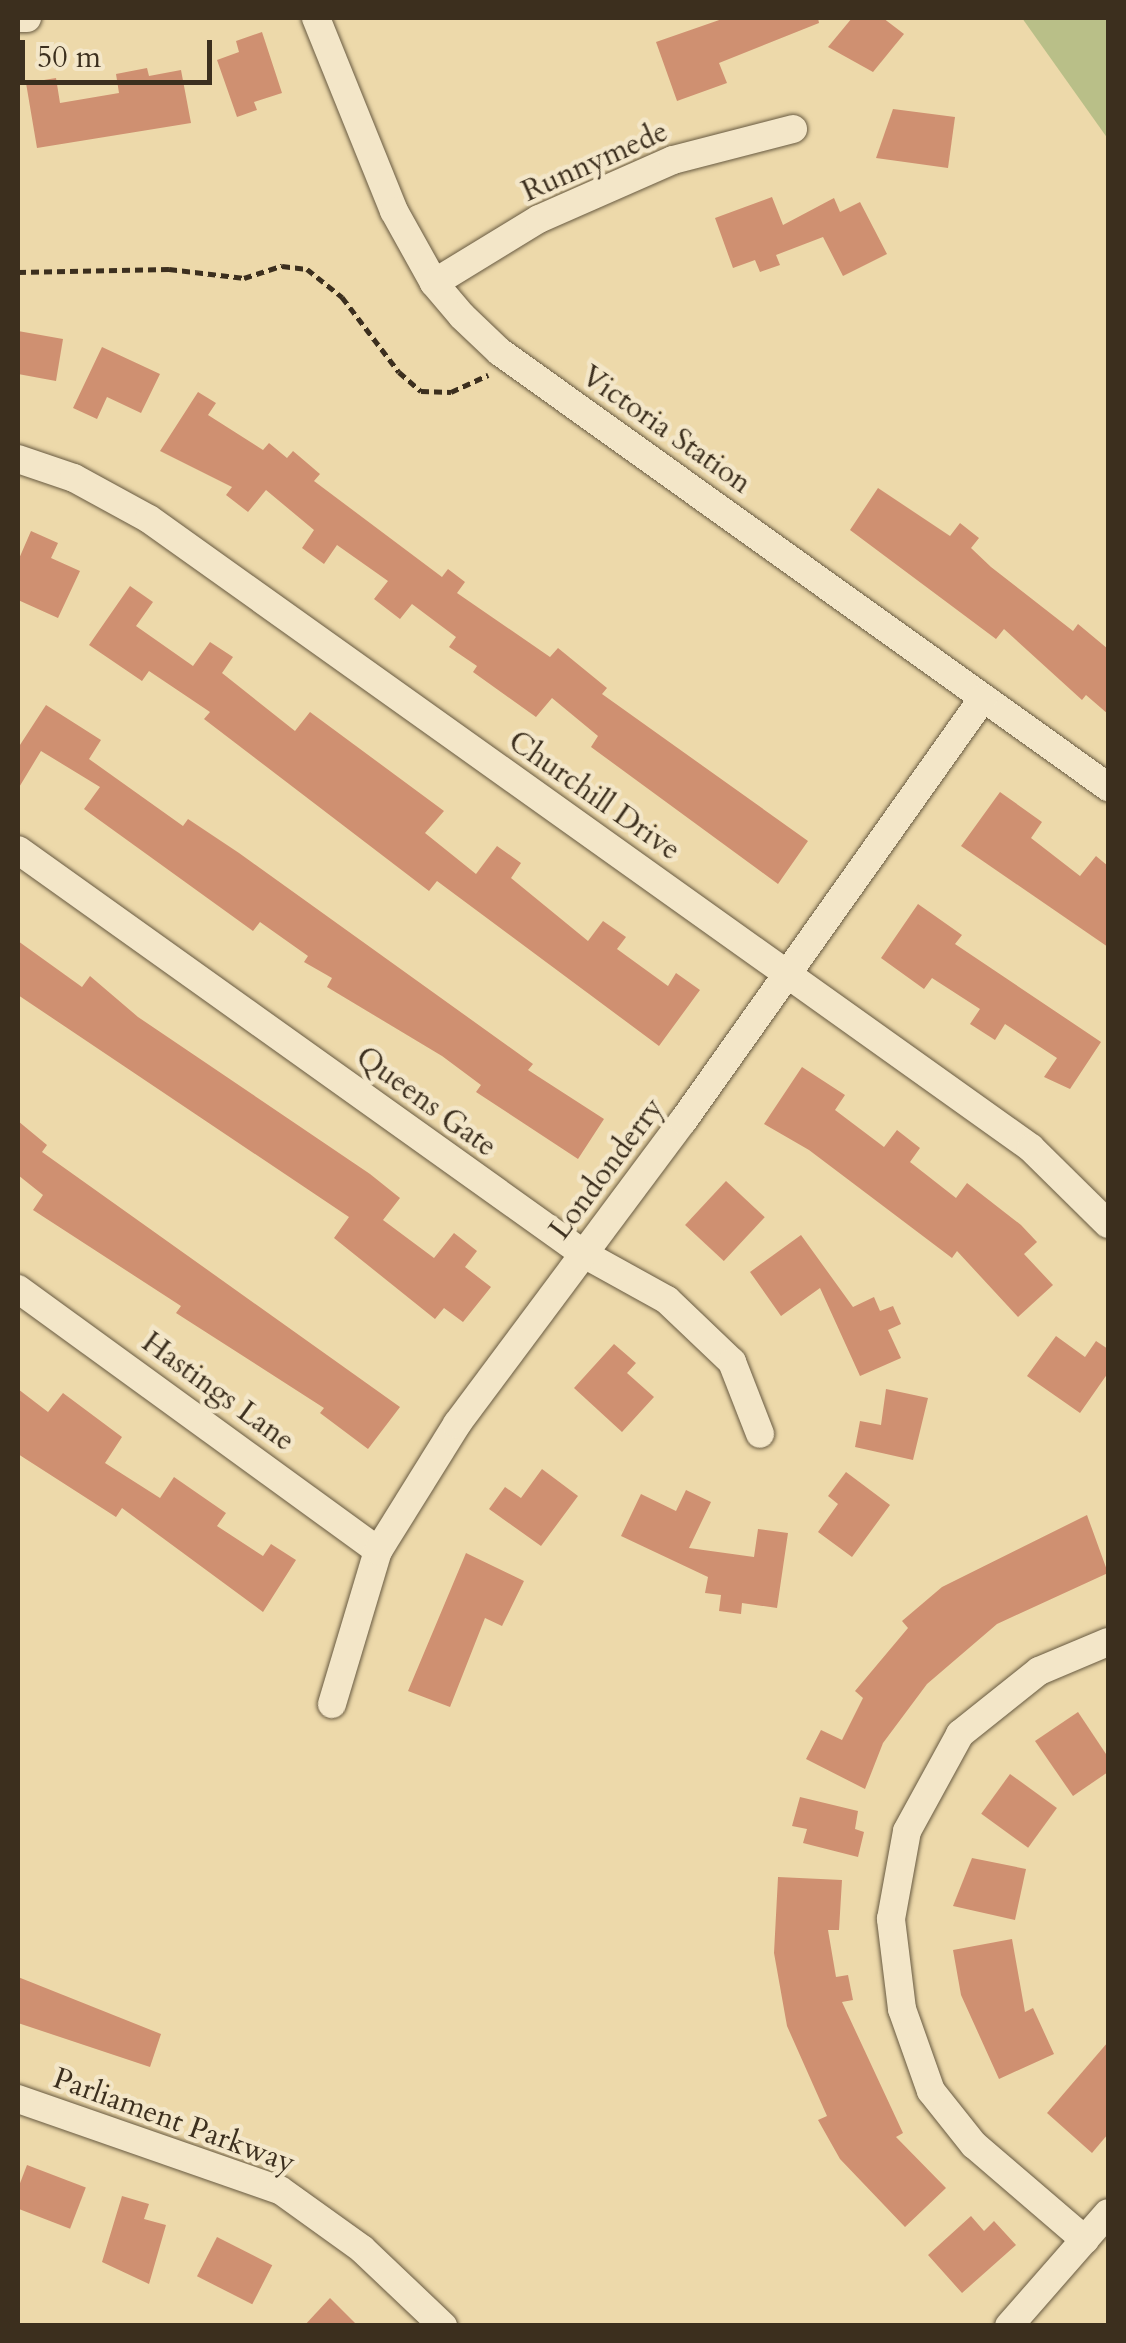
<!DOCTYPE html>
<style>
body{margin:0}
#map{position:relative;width:1126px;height:2343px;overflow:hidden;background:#edd9aa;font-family:Cardo,serif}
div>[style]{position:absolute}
.green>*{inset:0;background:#b9bf88}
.building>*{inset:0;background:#cf9071;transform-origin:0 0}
.path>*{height:5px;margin-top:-2.5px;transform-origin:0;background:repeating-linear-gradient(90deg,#3c2f1e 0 8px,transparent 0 13px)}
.roads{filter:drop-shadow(0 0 2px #685a41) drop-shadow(0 0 2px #685a41)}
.minor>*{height:28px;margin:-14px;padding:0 14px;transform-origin:14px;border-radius:14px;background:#f3e6c8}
span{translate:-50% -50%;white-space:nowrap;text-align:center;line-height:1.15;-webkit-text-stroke:9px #f3e6c8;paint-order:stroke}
.street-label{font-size:30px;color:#3c2f1e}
.frame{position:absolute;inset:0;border:20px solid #3c2f1e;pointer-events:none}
.scale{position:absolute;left:20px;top:40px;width:192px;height:45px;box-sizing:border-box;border:5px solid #3c2f1e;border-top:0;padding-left:12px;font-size:30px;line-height:35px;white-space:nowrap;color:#3c2f1e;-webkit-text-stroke:8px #f3e6c8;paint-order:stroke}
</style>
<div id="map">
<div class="green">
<div style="clip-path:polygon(1022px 18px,1108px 18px,1108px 139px)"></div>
</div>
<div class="building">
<div style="clip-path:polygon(725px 18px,818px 18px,819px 23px,719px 63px,727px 83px,677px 101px,656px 42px)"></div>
<div style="clip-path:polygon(852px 18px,883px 18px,904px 34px,873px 72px,828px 47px)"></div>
<div style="clip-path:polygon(262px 32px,282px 93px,254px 102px,257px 110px,237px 117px,217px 60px,239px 52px,236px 41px)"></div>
<div style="clip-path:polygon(147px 68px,149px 76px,181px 70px,191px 123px,37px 148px,26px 83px,56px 78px,60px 103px,119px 93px,116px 74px)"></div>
<div style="clip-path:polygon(893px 109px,955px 117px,948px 168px,876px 158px)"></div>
<div style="clip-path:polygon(772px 197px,783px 225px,834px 198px,840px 212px,860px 202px,887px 254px,843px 276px,823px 237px,776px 255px,780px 265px,760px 272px,755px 260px,733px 268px,715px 218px)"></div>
<div style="clip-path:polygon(18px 331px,63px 339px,56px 381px,18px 374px)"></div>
<div style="clip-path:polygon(102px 347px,160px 374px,141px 413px,107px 397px,97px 419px,73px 408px)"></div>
<div style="clip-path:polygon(198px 392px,216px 403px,208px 415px,263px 450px,269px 443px,287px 458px,293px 451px,320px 474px,314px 481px,442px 577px,448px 569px,465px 582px,457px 593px,550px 657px,558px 648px,607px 688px,602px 694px,808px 841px,778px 884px,591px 747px,598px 736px,552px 698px,536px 717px,473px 672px,477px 666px,449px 647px,456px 637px,412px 604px,400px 619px,374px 599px,388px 581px,337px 545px,324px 564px,302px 548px,314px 530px,266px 490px,248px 512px,226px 495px,232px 487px,160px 451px)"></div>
<div style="clip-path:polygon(878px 488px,950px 536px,960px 523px,979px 538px,971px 548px,991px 567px,1073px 631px,1078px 624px,1108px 649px,1108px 714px,1086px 695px,1082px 700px,1004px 629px,996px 639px,850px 530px)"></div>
<div style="clip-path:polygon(31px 531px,58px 543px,51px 558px,80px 571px,58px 618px,18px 600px,18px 561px)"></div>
<div style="clip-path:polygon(130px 586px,153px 602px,136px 626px,193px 666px,210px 642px,233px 657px,222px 673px,295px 731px,310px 712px,444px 811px,425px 833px,476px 874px,497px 846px,521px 863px,511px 878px,588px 941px,603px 921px,626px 937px,617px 949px,668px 986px,676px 973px,700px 990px,659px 1046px,437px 881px,429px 891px,204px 719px,210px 712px,149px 671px,142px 681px,89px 645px)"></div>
<div style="clip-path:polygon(46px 705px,101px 740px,89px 759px,183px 826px,188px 819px,239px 853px,533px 1064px,528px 1070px,604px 1119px,578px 1159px,476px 1092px,481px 1085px,442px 1056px,327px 987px,332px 978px,304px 962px,308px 956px,260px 922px,253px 931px,84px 809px,100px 787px,41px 751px,18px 789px,18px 748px)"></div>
<div style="clip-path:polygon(1000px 792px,1042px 822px,1031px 838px,1080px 876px,1096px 856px,1108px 866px,1108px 947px,961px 846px)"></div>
<div style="clip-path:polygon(918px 904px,962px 935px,955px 944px,1101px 1042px,1070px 1089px,1044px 1077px,1057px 1058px,1005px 1024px,995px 1040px,970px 1024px,980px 1009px,932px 978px,924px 989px,881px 958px)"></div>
<div style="clip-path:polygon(18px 941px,82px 987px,90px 976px,138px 1017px,370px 1174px,400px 1198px,383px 1220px,434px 1258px,454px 1233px,477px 1251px,465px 1267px,491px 1287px,463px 1322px,444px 1308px,435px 1319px,334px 1238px,349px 1217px,18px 995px)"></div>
<div style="clip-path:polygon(802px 1067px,845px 1095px,835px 1110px,884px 1147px,897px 1130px,920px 1148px,910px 1162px,956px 1198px,967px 1183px,1021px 1225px,1037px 1242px,1024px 1254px,1053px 1285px,1018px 1317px,957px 1251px,952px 1258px,809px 1150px,764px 1124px)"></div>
<div style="clip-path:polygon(18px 1121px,47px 1145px,42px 1152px,400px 1407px,368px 1449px,320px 1413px,324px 1408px,176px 1313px,181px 1306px,33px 1210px,43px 1195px,18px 1175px)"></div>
<div style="left:726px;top:1181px;width:53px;height:60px;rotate:43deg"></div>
<div style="clip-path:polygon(801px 1235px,853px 1307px,874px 1297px,880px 1311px,893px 1306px,901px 1324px,888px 1330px,901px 1358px,860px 1376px,820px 1288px,781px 1316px,750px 1272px)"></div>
<div style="clip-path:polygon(1056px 1336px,1085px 1357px,1096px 1341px,1108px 1349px,1108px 1373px,1080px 1413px,1027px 1376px)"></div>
<div style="clip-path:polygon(614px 1344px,636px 1363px,627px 1373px,654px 1397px,622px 1432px,574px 1388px)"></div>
<div style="clip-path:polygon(18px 1389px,48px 1412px,63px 1393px,122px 1437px,105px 1463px,160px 1498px,174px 1477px,226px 1513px,217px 1526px,263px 1556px,271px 1544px,296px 1560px,263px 1612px,122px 1508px,116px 1517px,18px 1454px)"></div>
<div style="clip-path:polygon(886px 1389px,928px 1398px,913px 1460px,855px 1447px,860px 1421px,881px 1425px)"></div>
<div style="clip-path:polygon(542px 1469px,578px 1496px,541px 1546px,489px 1509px,505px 1487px,521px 1498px)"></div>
<div style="clip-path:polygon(846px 1472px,890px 1505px,852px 1557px,818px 1532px,838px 1504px,828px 1496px)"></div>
<div style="clip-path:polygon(686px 1490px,711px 1502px,689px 1548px,754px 1557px,758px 1529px,788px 1533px,777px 1608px,742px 1603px,741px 1614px,719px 1611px,721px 1595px,705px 1593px,708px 1577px,621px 1536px,641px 1494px,676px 1511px)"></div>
<div style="clip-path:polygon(1087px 1515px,1108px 1573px,997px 1624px,927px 1684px,883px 1743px,865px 1789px,806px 1759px,821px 1730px,842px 1740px,863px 1698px,855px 1691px,908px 1628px,902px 1621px,942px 1587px)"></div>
<div style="clip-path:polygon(466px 1553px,524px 1581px,502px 1626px,485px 1618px,450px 1707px,408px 1691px)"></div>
<div style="clip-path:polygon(1078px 1712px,1108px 1757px,1108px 1772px,1073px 1796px,1035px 1741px)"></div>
<div style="left:1010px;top:1774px;width:58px;height:49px;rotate:36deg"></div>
<div style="clip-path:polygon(800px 1797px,858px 1811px,855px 1829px,864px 1832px,858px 1857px,803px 1843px,807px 1829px,792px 1826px)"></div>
<div style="clip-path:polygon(972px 1858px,1026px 1869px,1015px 1920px,953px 1906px)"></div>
<div style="clip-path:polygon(778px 1877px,842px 1880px,839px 1930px,828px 1930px,836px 1977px,848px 1975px,853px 2000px,842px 2002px,903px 2133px,896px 2137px,946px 2188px,905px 2227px,840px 2159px,818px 2120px,827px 2116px,787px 2026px,774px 1953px)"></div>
<div style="clip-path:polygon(1012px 1939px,1025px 2012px,1033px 2008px,1054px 2054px,999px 2079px,961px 1995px,953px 1950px)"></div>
<div style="clip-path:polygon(18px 1977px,161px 2034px,150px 2067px,18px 2023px)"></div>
<div style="clip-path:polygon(1108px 2042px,1108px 2134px,1092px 2153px,1047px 2113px)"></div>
<div style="left:27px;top:2165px;width:63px;height:44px;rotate:21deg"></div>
<div style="clip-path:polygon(122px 2196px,149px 2204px,144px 2219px,166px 2225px,149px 2284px,102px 2262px)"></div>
<div style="clip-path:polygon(971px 2216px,984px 2231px,994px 2221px,1016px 2245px,962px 2293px,928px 2255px)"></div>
<div style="left:217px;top:2237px;width:62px;height:44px;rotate:27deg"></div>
<div style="clip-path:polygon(330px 2298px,358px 2326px,304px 2326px)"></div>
</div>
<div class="path">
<div style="left:18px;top:272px;width:151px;rotate:-1.1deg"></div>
<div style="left:169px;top:269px;width:76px;rotate:6.8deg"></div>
<div style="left:244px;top:278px;width:40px;rotate:-18deg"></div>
<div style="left:282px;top:266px;width:25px;rotate:7deg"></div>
<div style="left:307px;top:269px;width:45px;rotate:38.7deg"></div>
<div style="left:342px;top:297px;width:94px;rotate:52.8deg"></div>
<div style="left:399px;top:372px;width:29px;rotate:41deg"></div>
<div style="left:421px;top:391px;width:30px;rotate:2deg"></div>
<div style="left:451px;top:392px;width:41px;rotate:-24.7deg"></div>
</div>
<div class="roads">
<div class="minor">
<div style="left:18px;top:18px;width:9px"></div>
<div style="left:316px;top:18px;width:208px;rotate:68deg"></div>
<div style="left:394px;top:211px;width:82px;rotate:60.9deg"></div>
<div style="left:434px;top:283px;width:43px;rotate:49.7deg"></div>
<div style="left:462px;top:316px;width:52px;rotate:43.5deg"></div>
<div style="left:500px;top:352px;width:748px;rotate:35.58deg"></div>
<div style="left:434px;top:283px;width:123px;rotate:-31.4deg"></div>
<div style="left:539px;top:219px;width:146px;rotate:-23.8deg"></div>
<div style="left:673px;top:160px;width:124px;rotate:-14.5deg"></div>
<div style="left:18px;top:459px;width:59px;rotate:18.7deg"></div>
<div style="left:74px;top:478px;width:85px;rotate:28.7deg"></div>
<div style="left:149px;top:519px;width:1083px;rotate:35.49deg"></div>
<div style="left:1031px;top:1148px;width:108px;rotate:44.6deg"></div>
<div style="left:18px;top:850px;width:695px;rotate:35.52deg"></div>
<div style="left:584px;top:1254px;width:95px;rotate:29deg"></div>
<div style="left:667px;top:1300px;width:90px;rotate:43.6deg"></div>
<div style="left:732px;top:1362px;width:77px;rotate:68.7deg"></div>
<div style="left:18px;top:1289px;width:445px;rotate:36deg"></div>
<div style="left:332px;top:1704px;width:160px;rotate:-73.3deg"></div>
<div style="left:378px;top:1551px;width:150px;rotate:-58.1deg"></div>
<div style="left:457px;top:1424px;width:378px;rotate:-53.3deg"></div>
<div style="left:683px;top:1121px;width:519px;rotate:-54.65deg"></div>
<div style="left:18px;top:2099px;width:277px;rotate:19.2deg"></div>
<div style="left:280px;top:2190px;width:101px;rotate:35.7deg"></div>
<div style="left:362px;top:2249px;width:112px;rotate:43.5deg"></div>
<div style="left:1085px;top:2240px;width:146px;rotate:-139.4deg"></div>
<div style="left:974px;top:2145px;width:69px;rotate:-128.5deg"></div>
<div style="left:931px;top:2091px;width:87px;rotate:-109.5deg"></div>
<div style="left:902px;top:2009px;width:91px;rotate:-97deg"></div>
<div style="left:891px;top:1919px;width:89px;rotate:-79.7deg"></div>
<div style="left:907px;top:1831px;width:111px;rotate:-61.3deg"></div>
<div style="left:960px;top:1734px;width:101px;rotate:-38.6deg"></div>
<div style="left:1039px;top:1671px;width:75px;rotate:-22.8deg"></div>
<div style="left:1009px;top:2326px;width:150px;rotate:-48.8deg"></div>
</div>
</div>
<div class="street-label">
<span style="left:595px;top:162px;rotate:-24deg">Runnymede</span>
<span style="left:666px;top:430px;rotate:35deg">Victoria Station</span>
<span style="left:594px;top:796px;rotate:35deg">Churchill Drive</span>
<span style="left:426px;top:1102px;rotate:36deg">Queens Gate</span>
<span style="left:607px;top:1169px;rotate:-53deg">Londonderry</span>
<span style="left:218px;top:1392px;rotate:36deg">Hastings Lane</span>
<span style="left:174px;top:2121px;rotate:20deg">Parliament Parkway</span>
</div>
<div class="frame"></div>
<div class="scale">50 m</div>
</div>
